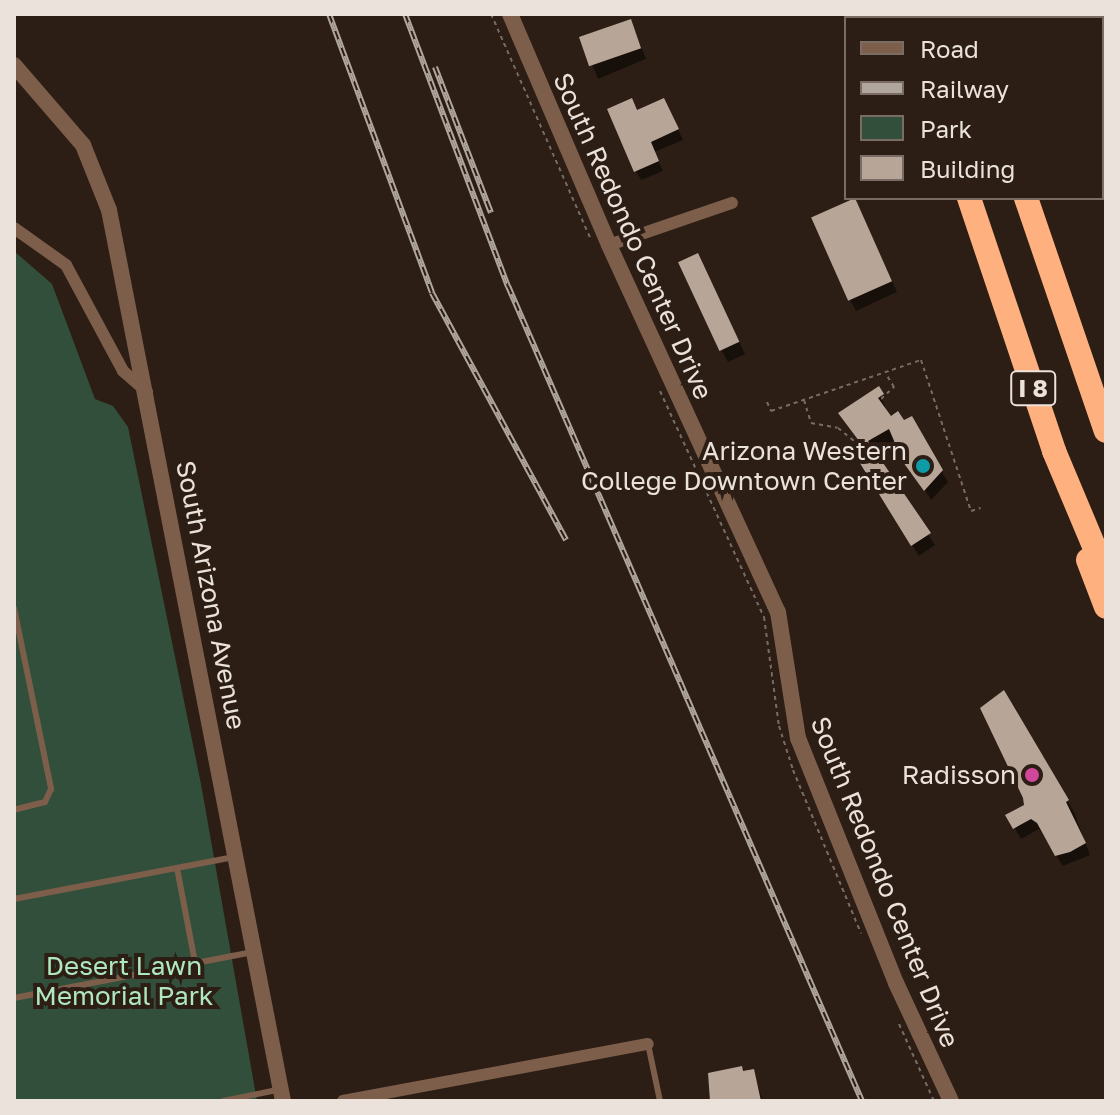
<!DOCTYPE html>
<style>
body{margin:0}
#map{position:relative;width:1120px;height:1115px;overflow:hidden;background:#2c1e14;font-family:"Golos Text",sans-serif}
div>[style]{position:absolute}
.green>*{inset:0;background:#314f3a}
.shadow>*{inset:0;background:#0007;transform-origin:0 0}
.building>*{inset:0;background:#b7a698;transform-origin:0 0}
.path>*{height:2px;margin-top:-1px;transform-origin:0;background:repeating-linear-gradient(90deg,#776b62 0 4px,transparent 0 8px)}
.service>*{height:6px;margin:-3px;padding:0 3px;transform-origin:3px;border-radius:3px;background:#7d5e4a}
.minor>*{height:12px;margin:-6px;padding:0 6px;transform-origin:6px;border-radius:6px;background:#7d5e4a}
.tertiary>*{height:16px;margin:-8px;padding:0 8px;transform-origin:8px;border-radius:8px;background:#7d5e4a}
.motorway>*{height:24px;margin:-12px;padding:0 12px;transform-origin:12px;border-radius:12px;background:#feb17f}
.rail>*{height:6px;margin-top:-3px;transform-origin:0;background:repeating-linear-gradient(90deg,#2c1e14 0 9px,#b1a69e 0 18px);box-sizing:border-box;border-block:2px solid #b1a69e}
.dots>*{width:22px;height:22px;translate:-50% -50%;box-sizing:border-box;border:4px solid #2c1e14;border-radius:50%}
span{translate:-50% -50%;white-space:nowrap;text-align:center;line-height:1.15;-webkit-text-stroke:8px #2c1e14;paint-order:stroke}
.shield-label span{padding:2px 6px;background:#2c1e14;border:2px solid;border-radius:6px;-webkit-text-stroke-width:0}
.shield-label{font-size:24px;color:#ebe2db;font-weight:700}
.street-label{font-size:26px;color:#ebe2db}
.poi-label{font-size:26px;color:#ebe2db}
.right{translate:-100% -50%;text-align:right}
.park-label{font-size:26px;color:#afe8bf}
.frame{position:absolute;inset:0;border:16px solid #ebe2db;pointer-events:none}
.legend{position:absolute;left:844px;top:16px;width:260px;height:184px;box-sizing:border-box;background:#2c1e14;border:2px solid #786c64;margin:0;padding:10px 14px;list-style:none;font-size:24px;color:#ebe2db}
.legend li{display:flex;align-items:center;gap:16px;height:40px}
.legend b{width:40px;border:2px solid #786c64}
</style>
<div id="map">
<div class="green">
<div style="clip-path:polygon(14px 251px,52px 284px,95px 399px,113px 406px,128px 427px,201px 784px,257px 1101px,14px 1101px)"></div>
</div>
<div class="shadow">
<div style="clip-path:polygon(1058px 14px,1106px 14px,1106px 81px,1102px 82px,1102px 18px)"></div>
<div style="left:630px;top:21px;width:41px;height:52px;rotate:67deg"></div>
<div style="clip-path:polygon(669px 110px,683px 140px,654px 152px,663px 171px,641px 180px,636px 171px,637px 112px)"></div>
<div style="clip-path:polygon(860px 212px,897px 292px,856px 311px,850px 300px)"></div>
<div style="clip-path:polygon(704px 266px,745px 354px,728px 362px,722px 351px)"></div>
<div style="clip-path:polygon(878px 389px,890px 419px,911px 419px,948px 482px,931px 500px,895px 440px,874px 452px,935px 545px,919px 556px,853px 448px,860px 443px,840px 414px)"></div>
<div style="clip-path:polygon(1004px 693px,1074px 812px,1090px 855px,1063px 866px,1039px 829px,1021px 839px,1008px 816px,1026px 806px)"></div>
<div style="clip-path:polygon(753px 1071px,763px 1101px,712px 1101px)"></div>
</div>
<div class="building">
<div style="left:631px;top:19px;width:31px;height:55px;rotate:71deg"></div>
<div style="clip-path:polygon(632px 98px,637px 110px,664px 98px,679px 129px,651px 142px,659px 161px,634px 172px,607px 109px)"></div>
<div style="left:855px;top:198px;width:91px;height:48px;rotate:66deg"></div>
<div style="left:698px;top:253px;width:98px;height:22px;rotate:65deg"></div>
<div style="clip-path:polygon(879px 386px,884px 394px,878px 398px,891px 416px,898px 411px,904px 420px,912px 416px,943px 470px,924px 491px,903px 462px,889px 429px,868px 441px,931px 533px,911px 546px,850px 447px,859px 441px,838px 413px)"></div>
<div style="clip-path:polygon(1004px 690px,1069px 800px,1066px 802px,1086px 843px,1070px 852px,1055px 856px,1037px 823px,1031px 819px,1013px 829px,1005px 815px,1024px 805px,1023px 798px,980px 708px)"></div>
<div style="clip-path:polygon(742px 1066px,743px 1071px,754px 1069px,761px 1101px,710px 1101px,708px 1073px)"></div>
</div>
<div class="path">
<div style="left:491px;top:14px;width:247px;rotate:66.1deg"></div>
<div style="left:660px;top:391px;width:249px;rotate:65.3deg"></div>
<div style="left:764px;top:617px;width:110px;rotate:82.2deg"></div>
<div style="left:779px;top:726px;width:46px;rotate:72.3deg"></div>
<div style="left:793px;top:770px;width:177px;rotate:67.4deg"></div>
<div style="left:881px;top:399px;width:18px;rotate:-43deg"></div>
<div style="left:894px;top:387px;width:15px;rotate:-122deg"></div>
<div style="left:804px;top:400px;width:24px;rotate:73deg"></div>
<div style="left:811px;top:423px;width:27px;rotate:10deg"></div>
<div style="left:838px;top:428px;width:22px;rotate:39deg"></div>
<div style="left:767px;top:402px;width:10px;rotate:66deg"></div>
<div style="left:771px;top:411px;width:158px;rotate:-18.8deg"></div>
<div style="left:921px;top:360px;width:159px;rotate:71.7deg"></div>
<div style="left:971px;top:511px;width:10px;rotate:-17deg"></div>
<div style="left:899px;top:1024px;width:85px;rotate:65.6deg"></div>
</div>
<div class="service">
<div style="left:14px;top:608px;width:185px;rotate:78.4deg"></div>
<div style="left:51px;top:789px;width:14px;rotate:115deg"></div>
<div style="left:45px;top:802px;width:32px;rotate:166deg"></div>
<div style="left:177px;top:868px;width:96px;rotate:79.2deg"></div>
<div style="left:14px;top:899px;width:224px;rotate:-10.8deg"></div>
<div style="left:14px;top:998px;width:242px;rotate:-10.9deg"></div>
<div style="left:648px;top:1044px;width:58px;rotate:78.1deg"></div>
<div style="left:223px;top:1101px;width:55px;rotate:-11.5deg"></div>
</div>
<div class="minor">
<div style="left:14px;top:228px;width:64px;rotate:35.4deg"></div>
<div style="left:66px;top:265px;width:120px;rotate:61.7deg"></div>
<div style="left:123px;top:371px;width:32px;rotate:41deg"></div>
<div style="left:609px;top:245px;width:130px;rotate:-18.9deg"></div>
<div style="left:343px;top:1101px;width:310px;rotate:-10.6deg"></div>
</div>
<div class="tertiary">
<div style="left:510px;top:14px;width:251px;rotate:66.8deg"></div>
<div style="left:609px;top:245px;width:404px;rotate:65.3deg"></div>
<div style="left:778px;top:612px;width:128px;rotate:81deg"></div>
<div style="left:798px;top:738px;width:264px;rotate:68.2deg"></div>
<div style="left:896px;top:983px;width:130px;rotate:65deg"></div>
<div style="left:14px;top:65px;width:106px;rotate:49.2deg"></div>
<div style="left:83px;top:145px;width:70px;rotate:68.2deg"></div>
<div style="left:109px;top:210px;width:908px;rotate:78.95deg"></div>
</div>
<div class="motorway">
<div style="left:907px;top:14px;width:4px;rotate:76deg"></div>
<div style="left:963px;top:14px;width:4px;rotate:76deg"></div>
<div style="left:969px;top:198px;width:267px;rotate:71.4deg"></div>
<div style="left:1054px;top:451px;width:134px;rotate:67.2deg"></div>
<div style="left:1026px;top:198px;width:246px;rotate:71.1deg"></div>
<div style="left:1088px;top:560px;width:50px;rotate:69deg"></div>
</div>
<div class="rail">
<div style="left:329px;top:14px;width:297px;rotate:69.7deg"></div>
<div style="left:432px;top:293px;width:281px;rotate:61.5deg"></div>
<div style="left:405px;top:14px;width:291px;rotate:69.3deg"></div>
<div style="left:508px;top:286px;width:889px;rotate:66.52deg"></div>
<div style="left:435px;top:67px;width:156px;rotate:69deg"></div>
</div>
<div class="dots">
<div style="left:923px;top:466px;background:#0f9aa8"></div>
<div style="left:1032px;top:775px;background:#d1479c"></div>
</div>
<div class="shield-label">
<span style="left:1033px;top:388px">I 8</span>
</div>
<div class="street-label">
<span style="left:633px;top:236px;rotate:66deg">South Redondo Center Drive</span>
<span style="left:211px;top:595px;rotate:79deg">South Arizona Avenue</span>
<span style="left:885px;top:882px;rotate:68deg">South Redondo Center Drive</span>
</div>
<div class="poi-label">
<span class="right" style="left:907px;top:466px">Arizona Western<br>College Downtown Center</span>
<span class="right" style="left:1016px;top:775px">Radisson</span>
</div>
<div class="park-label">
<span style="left:124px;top:981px">Desert Lawn<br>Memorial Park</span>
</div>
<div class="frame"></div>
<ul class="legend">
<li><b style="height:10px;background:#7d5e4a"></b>Road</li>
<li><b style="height:10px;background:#b1a69e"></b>Railway</li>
<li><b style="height:22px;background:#314f3a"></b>Park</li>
<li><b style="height:22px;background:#b7a698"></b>Building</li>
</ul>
</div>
